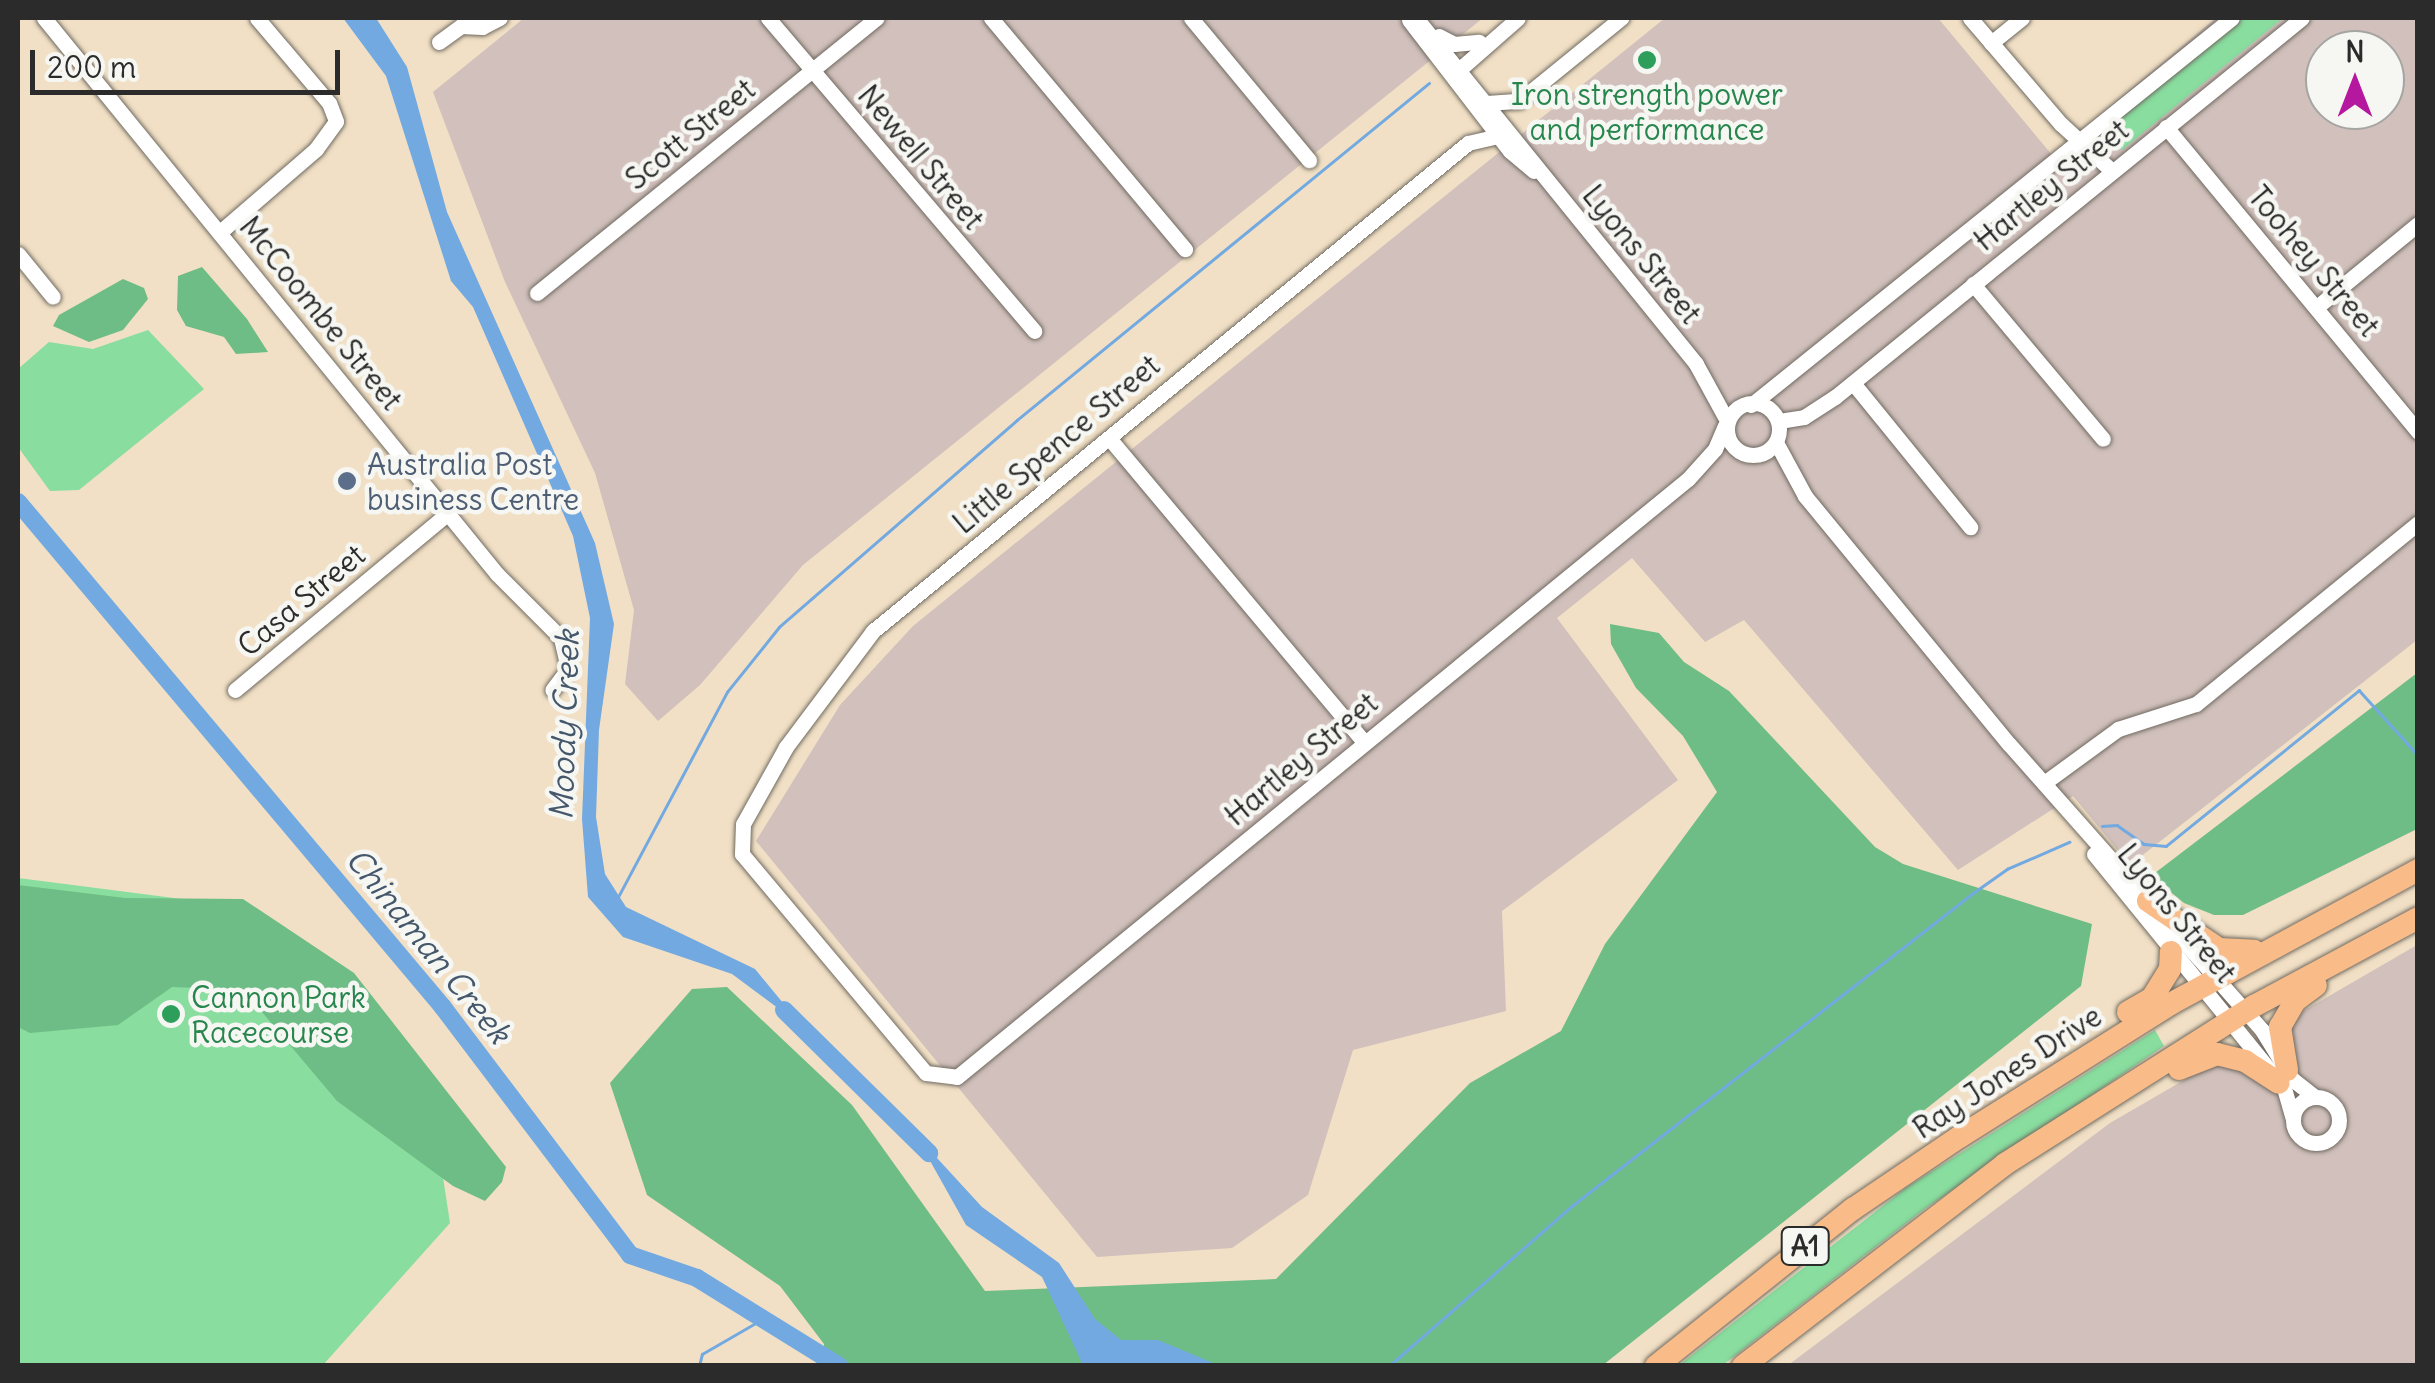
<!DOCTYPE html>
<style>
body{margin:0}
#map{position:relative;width:2435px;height:1383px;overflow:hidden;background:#f1e0c5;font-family:Delius,sans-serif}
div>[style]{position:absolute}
.industrial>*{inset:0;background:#d1c0bc}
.green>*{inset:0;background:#88dd9f}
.forest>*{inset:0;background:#6ebc86}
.water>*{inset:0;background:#72a9e1}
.stream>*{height:2.5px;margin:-1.25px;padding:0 1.25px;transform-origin:1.25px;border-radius:1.25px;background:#72a9e1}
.river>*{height:18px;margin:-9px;padding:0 9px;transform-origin:9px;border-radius:9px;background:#72a9e1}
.roads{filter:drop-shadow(0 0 2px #706a61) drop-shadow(0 0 2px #706a61)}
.minor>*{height:15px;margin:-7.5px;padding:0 7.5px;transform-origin:7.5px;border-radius:7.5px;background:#fff}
.minor>.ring{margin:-7.5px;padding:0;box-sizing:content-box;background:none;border:15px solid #fff;border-radius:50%}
.highway>*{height:22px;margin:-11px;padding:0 11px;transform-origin:11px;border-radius:11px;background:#f9bc89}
.rail>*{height:2.5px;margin-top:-1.25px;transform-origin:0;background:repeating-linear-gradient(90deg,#2b2b2b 0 15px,transparent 0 23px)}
.dots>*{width:28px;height:28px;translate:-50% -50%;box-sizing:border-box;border:5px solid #f6f6f2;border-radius:50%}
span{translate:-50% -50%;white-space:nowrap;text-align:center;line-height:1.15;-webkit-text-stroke:9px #f6f6f2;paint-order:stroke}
.shield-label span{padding:2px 8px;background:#f6f6f2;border:2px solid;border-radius:8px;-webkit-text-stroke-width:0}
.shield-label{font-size:28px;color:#2b2b2b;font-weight:700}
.leisure-label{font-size:30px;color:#27864d}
.left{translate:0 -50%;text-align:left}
.street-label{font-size:30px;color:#2b2b2b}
.service-label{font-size:30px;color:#4e5e75}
.water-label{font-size:32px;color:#44576b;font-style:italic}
.frame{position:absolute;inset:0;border:20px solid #2b2b2b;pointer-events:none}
.north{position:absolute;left:2305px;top:30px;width:100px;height:100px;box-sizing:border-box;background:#f6f6f2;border:2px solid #a5a5a2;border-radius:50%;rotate:0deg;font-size:28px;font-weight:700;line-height:40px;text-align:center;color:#2b2b2b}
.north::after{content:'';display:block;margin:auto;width:35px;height:45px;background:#b5179e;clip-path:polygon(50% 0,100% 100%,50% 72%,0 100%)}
.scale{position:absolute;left:30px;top:50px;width:310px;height:45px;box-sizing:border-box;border:5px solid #2b2b2b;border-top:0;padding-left:12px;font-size:30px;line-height:35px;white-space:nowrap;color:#2b2b2b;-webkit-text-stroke:8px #f6f6f2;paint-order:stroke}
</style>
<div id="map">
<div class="industrial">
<div style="clip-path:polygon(524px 18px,1483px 18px,803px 565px,700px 685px,658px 721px,625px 684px,634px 610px,595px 473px,505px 282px,433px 92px)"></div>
<div style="clip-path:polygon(evenodd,1665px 18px,1938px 18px,2052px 155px,2216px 18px,2417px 18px,2417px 640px,2130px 865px,2073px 796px,1958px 870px,1744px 620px,1705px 642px,1632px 558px,1557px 618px,1678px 780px,1502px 911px,1506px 1011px,1353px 1050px,1308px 1195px,1232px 1248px,1097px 1257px,756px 841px,840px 705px,913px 626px,1665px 18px,2325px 50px,2385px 50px,2385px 110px,2325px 110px,2325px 50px)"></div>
<div style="clip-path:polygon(2417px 945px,2417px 1365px,1787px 1366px,2110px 1123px)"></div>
</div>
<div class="green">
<div style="clip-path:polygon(2243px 18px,2283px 18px,2122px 150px,2108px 143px,2108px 127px)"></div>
<div style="clip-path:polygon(148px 330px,204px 389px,79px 490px,50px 491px,18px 447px,18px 369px,49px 342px,93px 349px)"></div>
<div style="clip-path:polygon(18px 878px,213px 903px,435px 1125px,450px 1223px,323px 1365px,18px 1366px)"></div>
<div style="clip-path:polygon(2155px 1030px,2164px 1046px,1926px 1208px,1723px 1365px,1678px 1366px,1907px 1187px)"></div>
</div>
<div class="forest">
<div style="clip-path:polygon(202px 267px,247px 319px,268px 352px,236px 354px,224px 337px,186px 326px,177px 310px,178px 276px)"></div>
<div style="clip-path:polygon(123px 279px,144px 288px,148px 299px,123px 330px,89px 342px,53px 326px,59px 315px)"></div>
<div style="clip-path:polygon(1610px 624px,1659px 633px,1684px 662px,1729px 691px,1875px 847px,1903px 864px,2092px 924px,2081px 986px,1603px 1365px,822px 1365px,824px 1344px,780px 1286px,647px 1195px,610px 1083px,692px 989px,727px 987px,852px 1105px,985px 1291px,1276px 1279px,1470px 1083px,1561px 1031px,1605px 944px,1717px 792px,1683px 736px,1636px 688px,1611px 644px)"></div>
<div style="clip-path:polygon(2417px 673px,2417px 829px,2243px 915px,2214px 915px,2184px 903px,2151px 876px)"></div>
<div style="clip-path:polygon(18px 885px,125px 898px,243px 899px,354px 973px,506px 1167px,502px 1182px,485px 1201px,453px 1186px,337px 1101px,257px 1006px,223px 989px,172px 987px,118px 1025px,30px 1033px,18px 1027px)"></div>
</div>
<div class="water">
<div style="clip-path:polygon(343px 18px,376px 18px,407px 67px,447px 212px,595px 543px,614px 624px,599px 730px,596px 817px,605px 874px,626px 907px,755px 969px,802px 1026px,732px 974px,623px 937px,588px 897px,582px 819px,590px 618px,573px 536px,473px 307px,451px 281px,386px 76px)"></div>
<div style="clip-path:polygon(915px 1134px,982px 1207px,1059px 1263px,1095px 1319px,1121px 1340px,1158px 1340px,1218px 1365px,1083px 1365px,1042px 1277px,966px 1225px)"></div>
</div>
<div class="stream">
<div style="left:2102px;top:826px;width:15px;rotate:-4deg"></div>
<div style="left:2117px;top:825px;width:33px;rotate:35deg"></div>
<div style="left:2144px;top:844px;width:22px;rotate:5deg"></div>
<div style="left:2166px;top:846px;width:248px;rotate:-38.9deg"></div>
<div style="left:2359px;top:690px;width:88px;rotate:47.8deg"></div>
<div style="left:618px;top:897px;width:232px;rotate:-62deg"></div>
<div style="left:727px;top:692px;width:83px;rotate:-51.3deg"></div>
<div style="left:779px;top:627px;width:315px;rotate:-41deg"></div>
<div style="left:1017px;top:420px;width:532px;rotate:-39.28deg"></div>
<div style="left:699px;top:1366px;width:12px;rotate:-76deg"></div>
<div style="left:702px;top:1354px;width:74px;rotate:-30deg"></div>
<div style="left:1389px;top:1366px;width:244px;rotate:-41.2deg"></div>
<div style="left:1573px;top:1205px;width:507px;rotate:-37.95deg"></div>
<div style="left:1973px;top:893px;width:42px;rotate:-35.2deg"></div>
<div style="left:2007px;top:869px;width:68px;rotate:-23.5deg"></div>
</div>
<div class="river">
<div style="left:18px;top:502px;width:659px;rotate:49.93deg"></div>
<div style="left:442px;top:1006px;width:312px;rotate:52.9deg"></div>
<div style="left:630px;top:1255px;width:71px;rotate:18.9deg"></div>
<div style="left:697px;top:1278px;width:167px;rotate:31.8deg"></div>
<div style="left:784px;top:1010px;width:204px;rotate:44.6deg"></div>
</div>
<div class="roads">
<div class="minor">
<div style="left:44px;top:18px;width:717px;rotate:50.83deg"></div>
<div style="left:497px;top:574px;width:91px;rotate:45deg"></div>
<div style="left:561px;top:638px;width:32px;rotate:77deg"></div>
<div style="left:568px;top:669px;width:26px;rotate:127deg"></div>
<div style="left:768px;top:18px;width:411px;rotate:49.6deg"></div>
<div style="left:991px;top:18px;width:302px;rotate:50deg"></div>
<div style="left:1191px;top:18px;width:185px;rotate:50.3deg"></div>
<div style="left:1416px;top:18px;width:445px;rotate:51deg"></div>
<div style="left:1696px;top:364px;width:60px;rotate:61.3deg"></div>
<div style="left:1970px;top:18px;width:140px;rotate:49.4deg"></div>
<div style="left:2061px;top:124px;width:69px;rotate:42.7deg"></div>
<div style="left:1409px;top:20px;width:165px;rotate:52.4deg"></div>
<div style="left:1510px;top:151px;width:31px;rotate:40deg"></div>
<div style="left:1439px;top:36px;width:17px;rotate:28deg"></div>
<div style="left:1454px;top:44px;width:25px;rotate:-5deg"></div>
<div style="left:439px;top:42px;width:27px;rotate:-36deg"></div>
<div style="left:461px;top:26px;width:21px;rotate:3deg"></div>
<div style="left:482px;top:27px;width:20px;rotate:-27deg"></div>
<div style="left:1991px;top:43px;width:40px;rotate:-39deg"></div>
<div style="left:1453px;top:75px;width:86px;rotate:-41.2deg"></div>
<div style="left:1487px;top:103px;width:32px;rotate:-4deg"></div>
<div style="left:1519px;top:101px;width:132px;rotate:-39.1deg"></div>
<div style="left:2166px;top:127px;width:396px;rotate:50.4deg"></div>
<div style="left:1498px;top:136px;width:31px;rotate:167deg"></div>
<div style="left:1468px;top:143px;width:770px;rotate:140.64deg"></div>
<div style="left:873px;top:631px;width:145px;rotate:126.9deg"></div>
<div style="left:786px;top:747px;width:88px;rotate:119.2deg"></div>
<div style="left:743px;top:824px;width:30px;rotate:92deg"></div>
<div style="left:742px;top:854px;width:286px;rotate:50deg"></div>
<div style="left:926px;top:1073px;width:31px;rotate:7deg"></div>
<div style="left:957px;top:1077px;width:944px;rotate:-39.29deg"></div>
<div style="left:1688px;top:479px;width:40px;rotate:-48deg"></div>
<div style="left:1715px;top:449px;width:25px;rotate:-67deg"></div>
<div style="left:220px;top:232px;width:127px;rotate:-40.8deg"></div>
<div style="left:316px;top:149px;width:34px;rotate:-54deg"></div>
<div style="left:336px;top:121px;width:19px;rotate:-111deg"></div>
<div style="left:329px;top:103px;width:111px;rotate:-130.3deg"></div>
<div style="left:18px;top:254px;width:55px;rotate:50.9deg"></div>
<div style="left:1973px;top:284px;width:202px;rotate:50deg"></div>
<div style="left:537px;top:293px;width:437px;rotate:-39deg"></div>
<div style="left:2318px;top:306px;width:129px;rotate:-39.4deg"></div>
<div style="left:1853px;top:383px;width:186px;rotate:50.9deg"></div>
<div class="ring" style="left:1727px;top:403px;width:37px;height:37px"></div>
<div style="left:1751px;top:405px;width:617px;rotate:-38.82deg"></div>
<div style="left:1779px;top:421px;width:25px;rotate:-9deg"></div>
<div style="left:1804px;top:417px;width:37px;rotate:-33deg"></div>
<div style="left:1835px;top:397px;width:601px;rotate:-39.06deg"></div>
<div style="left:1109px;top:438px;width:397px;rotate:50deg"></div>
<div style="left:1778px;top:446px;width:57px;rotate:61.6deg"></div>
<div style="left:1805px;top:496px;width:321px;rotate:50.6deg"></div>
<div style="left:2009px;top:744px;width:382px;rotate:48.5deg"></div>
<div style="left:2262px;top:1030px;width:57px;rotate:58.5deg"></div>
<div style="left:2292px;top:1079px;width:29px;rotate:38deg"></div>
<div style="left:235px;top:690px;width:277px;rotate:-39.7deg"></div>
<div style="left:2044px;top:783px;width:92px;rotate:-36.1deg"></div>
<div style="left:2118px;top:729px;width:82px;rotate:-17.8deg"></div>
<div style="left:2196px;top:704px;width:286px;rotate:-39.2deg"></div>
<div style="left:2094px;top:854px;width:301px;rotate:50.9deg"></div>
<div style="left:2284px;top:1088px;width:33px;rotate:74deg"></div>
<div class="ring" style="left:2293px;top:1097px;width:31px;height:31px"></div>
</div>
<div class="highway">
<div style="left:2148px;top:901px;width:86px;rotate:34.1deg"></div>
<div style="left:2219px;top:949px;width:35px;rotate:3deg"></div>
<div style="left:2128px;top:1012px;width:28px;rotate:-30deg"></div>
<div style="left:2152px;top:998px;width:34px;rotate:-58deg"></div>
<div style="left:2170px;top:969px;width:17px;rotate:-87deg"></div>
<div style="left:2179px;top:1069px;width:41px;rotate:-21.5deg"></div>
<div style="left:2217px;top:1054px;width:29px;rotate:14deg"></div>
<div style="left:2245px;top:1061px;width:40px;rotate:32.9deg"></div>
<div style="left:2287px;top:1070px;width:44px;rotate:-99.2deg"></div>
<div style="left:2280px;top:1027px;width:30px;rotate:-60deg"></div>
<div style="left:2295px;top:1001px;width:26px;rotate:-37deg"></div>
<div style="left:1656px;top:1366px;width:252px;rotate:-38.6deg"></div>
<div style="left:1853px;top:1209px;width:130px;rotate:-34.1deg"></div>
<div style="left:1961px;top:1136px;width:249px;rotate:-32.2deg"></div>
<div style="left:2172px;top:1003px;width:280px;rotate:-28.4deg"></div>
<div style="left:1743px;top:1366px;width:331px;rotate:-37.6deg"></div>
<div style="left:2005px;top:1164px;width:295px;rotate:-32.4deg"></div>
<div style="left:2254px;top:1006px;width:186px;rotate:-28.2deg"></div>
</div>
</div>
<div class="rail">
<div style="left:2413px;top:1366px;width:6px;rotate:-39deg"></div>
</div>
<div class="dots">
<div style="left:1647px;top:60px;background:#2e9e5b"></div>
<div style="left:347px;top:481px;background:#5c6f8a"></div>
<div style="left:171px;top:1014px;background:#2e9e5b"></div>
</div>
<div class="shield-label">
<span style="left:1805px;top:1246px">A1</span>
</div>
<div class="leisure-label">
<span style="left:1647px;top:111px">Iron strength power<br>and performance</span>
<span class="left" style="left:191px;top:1014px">Cannon Park<br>Racecourse</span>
</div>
<div class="street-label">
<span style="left:690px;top:134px;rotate:-39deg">Scott Street</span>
<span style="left:921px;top:157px;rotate:50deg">Newell Street</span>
<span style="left:2051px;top:185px;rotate:-39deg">Hartley Street</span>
<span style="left:1642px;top:254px;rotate:51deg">Lyons Street</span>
<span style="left:2314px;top:261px;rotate:50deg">Toohey Street</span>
<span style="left:321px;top:313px;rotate:51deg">McCoombe Street</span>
<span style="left:1056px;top:444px;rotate:-40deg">Little Spence Street</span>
<span style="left:301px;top:600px;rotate:-40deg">Casa Street</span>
<span style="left:1301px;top:759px;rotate:-40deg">Hartley Street</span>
<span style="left:2177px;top:913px;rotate:51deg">Lyons Street</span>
<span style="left:2007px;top:1072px;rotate:-33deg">Ray Jones Drive</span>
</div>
<div class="service-label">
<span class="left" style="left:367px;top:481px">Australia Post<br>business Centre</span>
</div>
<div class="water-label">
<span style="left:565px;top:725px;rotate:-88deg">Moody Creek</span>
<span style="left:428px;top:946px;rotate:51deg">Chinaman Creek</span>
</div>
<div class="frame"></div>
<div class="north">N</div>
<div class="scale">200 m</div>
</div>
